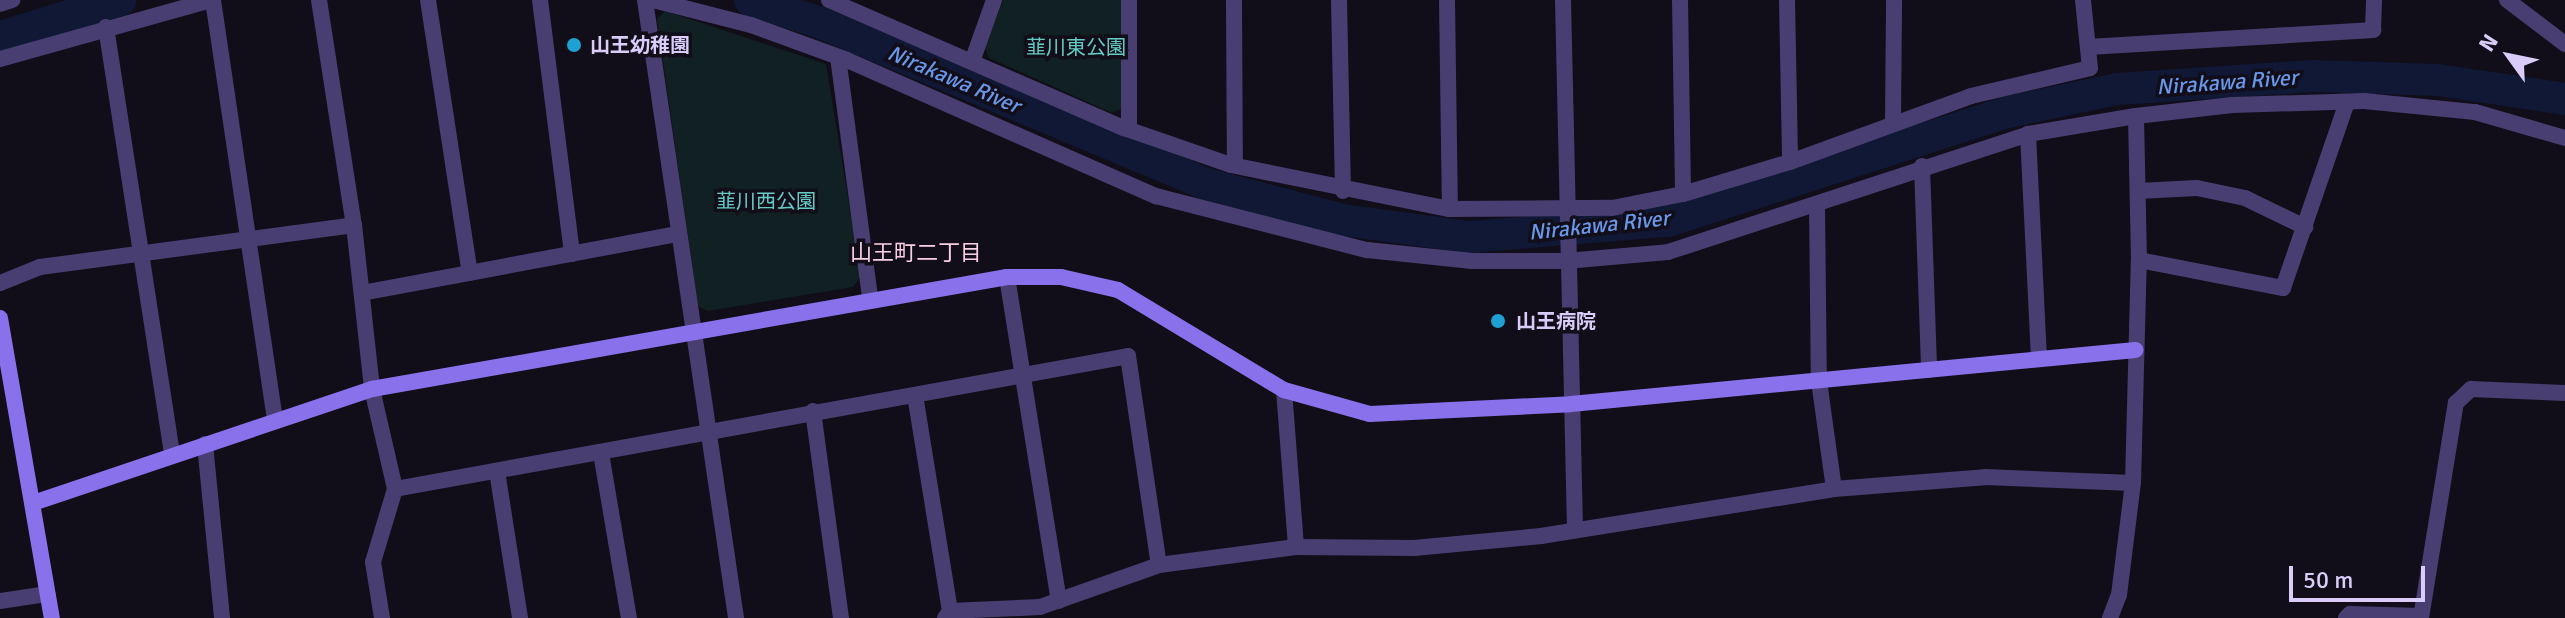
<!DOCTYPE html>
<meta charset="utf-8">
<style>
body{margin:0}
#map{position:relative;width:2565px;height:618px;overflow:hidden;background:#110d19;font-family:Signika,"Noto Sans JP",sans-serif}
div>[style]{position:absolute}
.green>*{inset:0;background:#112022}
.river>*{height:32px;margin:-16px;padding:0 16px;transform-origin:16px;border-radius:16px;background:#101835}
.street>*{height:16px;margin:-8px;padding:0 8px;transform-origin:8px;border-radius:8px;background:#493e72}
.secondary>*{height:16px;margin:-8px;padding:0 8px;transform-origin:8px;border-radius:8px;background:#8971eb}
.dots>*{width:22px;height:22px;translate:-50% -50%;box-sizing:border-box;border:4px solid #110d19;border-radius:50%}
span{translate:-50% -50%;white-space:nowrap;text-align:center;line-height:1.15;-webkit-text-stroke:7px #110d19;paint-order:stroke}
.poi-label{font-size:20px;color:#d9ccf8;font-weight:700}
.left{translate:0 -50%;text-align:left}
.park-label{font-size:20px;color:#64ccc5}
.water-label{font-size:22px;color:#6997ea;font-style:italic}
.neighbourhood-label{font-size:22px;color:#f8cee1}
.north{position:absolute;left:2469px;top:16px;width:80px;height:80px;-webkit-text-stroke:6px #110d19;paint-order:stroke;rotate:303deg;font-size:22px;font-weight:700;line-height:32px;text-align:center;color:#d9ccf8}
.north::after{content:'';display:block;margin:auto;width:28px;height:36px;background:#d9ccf8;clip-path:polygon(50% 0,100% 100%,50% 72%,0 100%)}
.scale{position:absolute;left:2289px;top:566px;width:136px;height:36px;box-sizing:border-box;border:4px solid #d9ccf8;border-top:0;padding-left:10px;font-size:24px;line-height:28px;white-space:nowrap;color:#d9ccf8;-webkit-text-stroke:6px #110d19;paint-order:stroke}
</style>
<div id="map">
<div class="green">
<div style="clip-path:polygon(1003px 0,1122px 0,1123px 108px,1112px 113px,989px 58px,985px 47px)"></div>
<div style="clip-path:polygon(665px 11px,826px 64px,861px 276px,853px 287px,708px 311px,698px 306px,657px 19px)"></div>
</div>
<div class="river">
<div style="left:750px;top:0;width:75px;rotate:17.9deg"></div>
<div style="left:821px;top:23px;width:414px;rotate:22.7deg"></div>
<div style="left:1203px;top:183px;width:145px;rotate:14.8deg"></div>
<div style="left:1343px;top:220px;width:126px;rotate:7.7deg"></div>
<div style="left:1468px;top:237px;width:201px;rotate:-4.6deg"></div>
<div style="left:1668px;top:221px;width:357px;rotate:-17.8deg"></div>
<div style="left:2008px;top:112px;width:111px;rotate:-11.9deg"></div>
<div style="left:2117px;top:89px;width:197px;rotate:-3.8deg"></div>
<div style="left:2314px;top:76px;width:124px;rotate:1.8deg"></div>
<div style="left:2438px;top:80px;width:128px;rotate:8.5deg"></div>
<div style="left:0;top:37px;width:126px;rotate:-17.1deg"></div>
</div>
<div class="street">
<div style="left:213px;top:0;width:426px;rotate:81.6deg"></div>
<div style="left:319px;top:0;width:228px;rotate:81.2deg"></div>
<div style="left:354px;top:225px;width:165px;rotate:83.7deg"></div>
<div style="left:372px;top:389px;width:103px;rotate:77deg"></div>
<div style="left:395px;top:489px;width:76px;rotate:106.8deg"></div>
<div style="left:373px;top:562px;width:57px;rotate:80.9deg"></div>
<div style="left:428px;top:0;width:276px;rotate:81.3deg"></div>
<div style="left:540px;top:0;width:256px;rotate:82.8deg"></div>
<div style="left:645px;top:0;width:625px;rotate:81.62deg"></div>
<div style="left:653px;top:0;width:101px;rotate:14.3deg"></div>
<div style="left:751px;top:25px;width:102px;rotate:20deg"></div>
<div style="left:847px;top:60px;width:338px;rotate:23.8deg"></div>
<div style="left:1156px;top:196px;width:218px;rotate:14.4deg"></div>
<div style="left:1367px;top:250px;width:106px;rotate:6deg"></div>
<div style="left:1472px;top:261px;width:94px"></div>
<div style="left:1566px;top:261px;width:102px;rotate:-5deg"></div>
<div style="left:1668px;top:252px;width:379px;rotate:-18.1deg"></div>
<div style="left:2028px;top:134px;width:109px;rotate:-9.5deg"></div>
<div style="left:2136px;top:116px;width:97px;rotate:-6.5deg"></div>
<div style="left:2232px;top:105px;width:132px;rotate:-1.7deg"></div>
<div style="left:2364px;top:101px;width:112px;rotate:5.7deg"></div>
<div style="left:2475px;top:112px;width:94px;rotate:16.1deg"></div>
<div style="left:829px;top:0;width:322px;rotate:23.5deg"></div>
<div style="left:1124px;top:128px;width:113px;rotate:19.1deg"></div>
<div style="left:1231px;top:165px;width:223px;rotate:11.4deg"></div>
<div style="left:1450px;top:209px;width:162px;rotate:-0.4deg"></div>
<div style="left:1612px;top:208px;width:72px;rotate:-11.2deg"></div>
<div style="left:1683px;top:194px;width:112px;rotate:-16.7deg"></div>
<div style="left:1790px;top:162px;width:193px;rotate:-20deg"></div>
<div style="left:1971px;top:96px;width:122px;rotate:-13.2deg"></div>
<div style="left:2090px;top:68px;width:68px;rotate:-95.9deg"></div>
<div style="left:1129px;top:0;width:129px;rotate:90deg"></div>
<div style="left:1234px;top:0;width:165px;rotate:89.7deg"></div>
<div style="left:1339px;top:0;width:191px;rotate:88.8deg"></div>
<div style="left:1447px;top:0;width:209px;rotate:89.2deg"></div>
<div style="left:1563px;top:0;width:530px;rotate:88.7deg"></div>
<div style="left:1680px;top:0;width:194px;rotate:89.1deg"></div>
<div style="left:1787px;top:0;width:162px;rotate:88.9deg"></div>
<div style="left:2507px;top:0;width:73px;rotate:37.2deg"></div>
<div style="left:0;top:4px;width:13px;rotate:-18deg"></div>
<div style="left:106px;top:27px;width:433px;rotate:81.2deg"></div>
<div style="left:2088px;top:47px;width:286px;rotate:-3.4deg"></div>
<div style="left:2373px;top:30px;width:30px;rotate:-88deg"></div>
<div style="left:838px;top:57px;width:243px;rotate:82.4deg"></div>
<div style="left:0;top:59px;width:219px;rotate:-15.6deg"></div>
<div style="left:973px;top:59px;width:63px;rotate:-70.4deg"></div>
<div style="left:1893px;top:122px;width:122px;rotate:-89.5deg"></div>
<div style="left:2028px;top:134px;width:225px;rotate:87.2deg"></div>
<div style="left:1922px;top:166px;width:204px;rotate:88deg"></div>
<div style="left:2138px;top:191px;width:59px;rotate:-2.9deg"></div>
<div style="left:2197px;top:188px;width:49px;rotate:11.8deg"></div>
<div style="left:2245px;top:198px;width:67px;rotate:25.8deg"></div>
<div style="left:1817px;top:204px;width:177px;rotate:89.4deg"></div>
<div style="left:1819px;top:381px;width:109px;rotate:82.1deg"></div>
<div style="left:2139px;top:260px;width:147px;rotate:11deg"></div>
<div style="left:2283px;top:288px;width:197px;rotate:-71deg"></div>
<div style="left:1007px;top:277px;width:328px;rotate:80.9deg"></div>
<div style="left:0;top:283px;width:43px;rotate:-21.8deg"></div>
<div style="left:40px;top:267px;width:317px;rotate:-7.6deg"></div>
<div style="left:362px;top:293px;width:320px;rotate:-10.6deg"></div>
<div style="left:1284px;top:390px;width:157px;rotate:85.6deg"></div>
<div style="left:915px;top:395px;width:226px;rotate:80.8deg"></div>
<div style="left:813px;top:411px;width:209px;rotate:82.3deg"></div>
<div style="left:205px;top:444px;width:175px;rotate:84.4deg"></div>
<div style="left:601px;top:453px;width:167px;rotate:80.4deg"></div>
<div style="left:497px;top:471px;width:149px;rotate:81.1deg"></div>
<div style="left:395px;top:489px;width:745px;rotate:-10.28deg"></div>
<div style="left:1128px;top:356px;width:211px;rotate:81.6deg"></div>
<div style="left:0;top:601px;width:48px;rotate:-8.5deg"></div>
<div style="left:945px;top:618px;width:9px;rotate:-54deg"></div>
<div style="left:950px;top:611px;width:90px;rotate:-2.5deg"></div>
<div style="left:1040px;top:607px;width:126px;rotate:-19.4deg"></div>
<div style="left:1159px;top:565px;width:138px;rotate:-7.5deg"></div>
<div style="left:1296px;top:547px;width:118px;rotate:0.5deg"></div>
<div style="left:1414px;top:548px;width:128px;rotate:-5.4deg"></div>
<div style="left:1541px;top:536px;width:297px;rotate:-9.1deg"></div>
<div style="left:1834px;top:489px;width:151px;rotate:-4.5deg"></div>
<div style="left:1985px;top:477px;width:148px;rotate:2.3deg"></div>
<div style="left:2110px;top:618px;width:25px;rotate:-69deg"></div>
<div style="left:2119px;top:595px;width:113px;rotate:-82.9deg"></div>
<div style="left:2133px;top:483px;width:223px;rotate:-88.5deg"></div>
<div style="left:2139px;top:260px;width:144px;rotate:-91.2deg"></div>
<div style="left:2346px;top:618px;width:6px;rotate:-45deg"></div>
<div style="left:2350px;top:614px;width:71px;rotate:1.6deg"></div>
<div style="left:2421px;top:618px;width:218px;rotate:-80.8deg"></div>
<div style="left:2456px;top:403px;width:21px;rotate:-43deg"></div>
<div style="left:2471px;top:389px;width:94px;rotate:2.4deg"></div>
</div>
<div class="secondary">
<div style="left:0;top:318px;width:304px;rotate:80.2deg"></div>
<div style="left:33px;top:503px;width:358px;rotate:-18.6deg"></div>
<div style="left:372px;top:389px;width:645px;rotate:-10deg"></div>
<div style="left:1007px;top:277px;width:54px"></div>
<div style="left:1061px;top:277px;width:58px;rotate:12.8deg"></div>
<div style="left:1118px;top:290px;width:194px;rotate:31.1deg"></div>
<div style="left:1284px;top:390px;width:89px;rotate:15.6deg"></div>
<div style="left:1370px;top:414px;width:201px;rotate:-2.8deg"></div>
<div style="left:1571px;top:404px;width:567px;rotate:-5.47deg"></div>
</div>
<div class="dots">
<div style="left:574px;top:45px;background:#1ea0d2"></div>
<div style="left:1498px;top:321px;background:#1ea0d2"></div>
</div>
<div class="poi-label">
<span class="left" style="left:590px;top:45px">山王幼稚園</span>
<span class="left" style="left:1516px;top:321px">山王病院</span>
</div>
<div class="park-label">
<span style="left:1076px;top:47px">韮川東公園</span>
<span style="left:766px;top:201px">韮川西公園</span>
</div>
<div class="water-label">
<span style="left:954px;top:79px;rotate:23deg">Nirakawa River</span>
<span style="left:2227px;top:82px;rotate:-4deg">Nirakawa River</span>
<span style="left:1599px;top:225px;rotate:-6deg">Nirakawa River</span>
</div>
<div class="neighbourhood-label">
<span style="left:916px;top:253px">山王町二丁目</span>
</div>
<div class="north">N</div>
<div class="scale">50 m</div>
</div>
